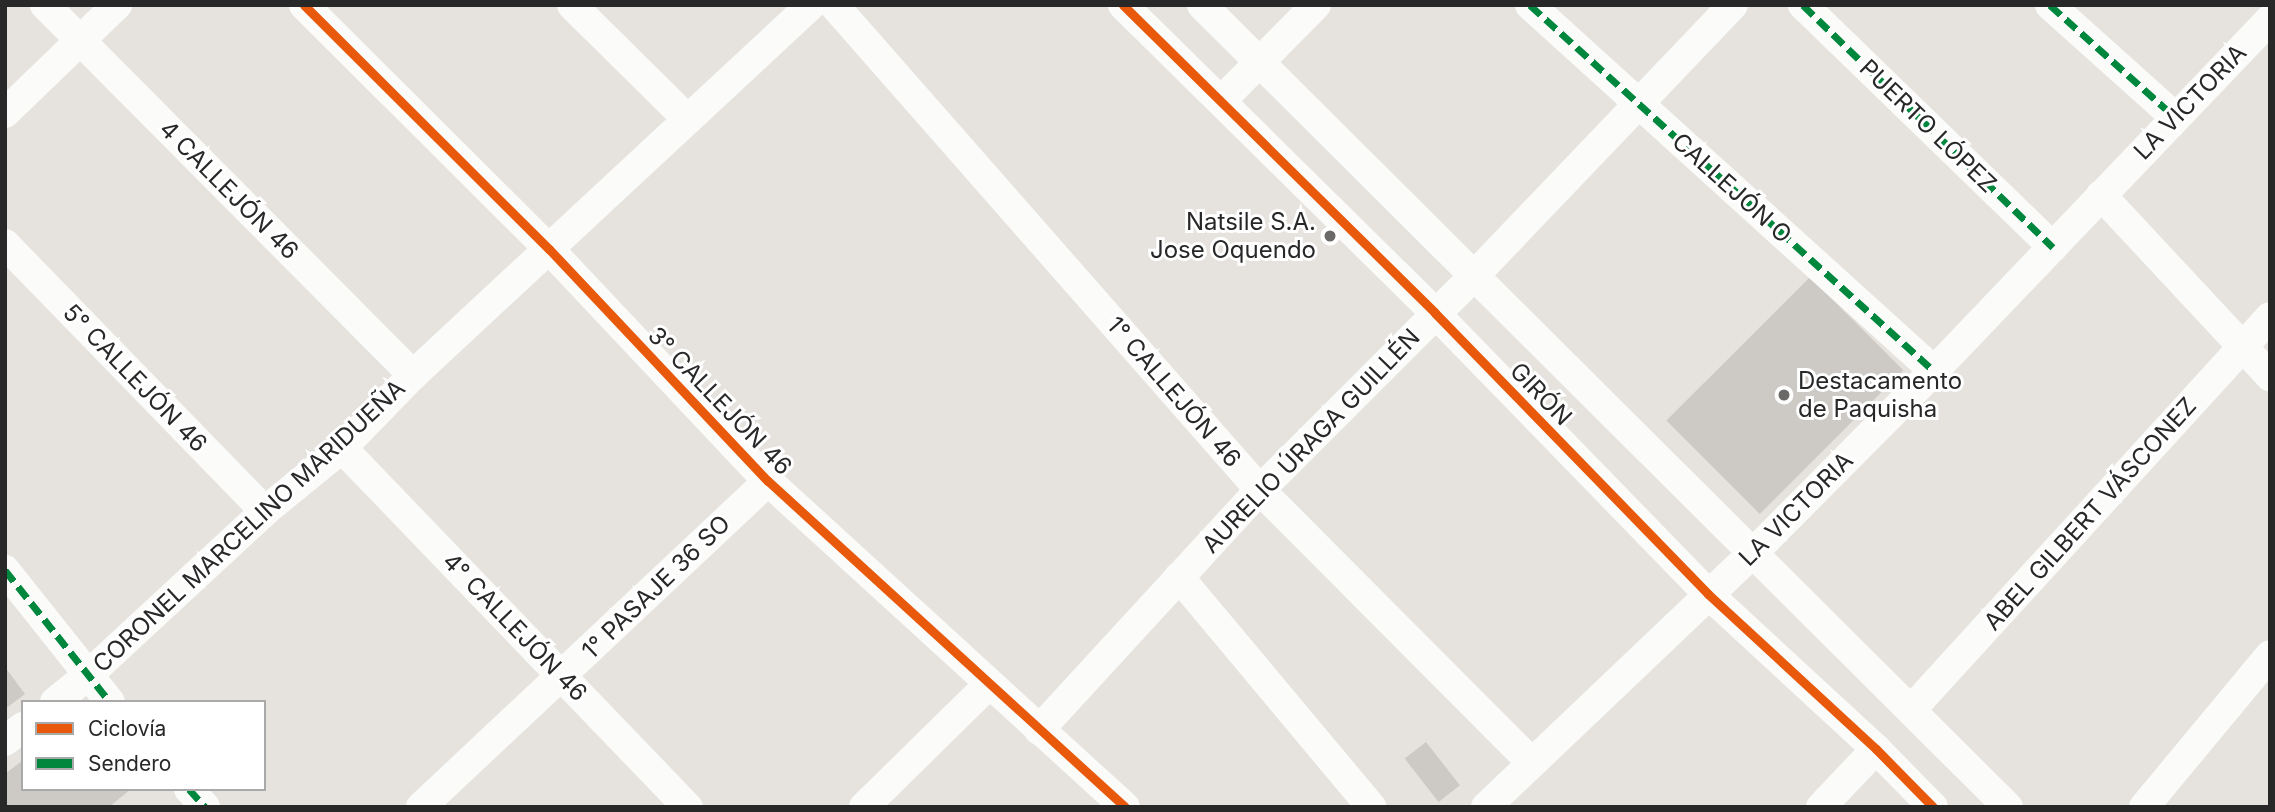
<!DOCTYPE html>
<meta charset="utf-8">
<style>
body{margin:0}
#map{position:relative;width:2275px;height:812px;overflow:hidden;background:#e6e2dd;font-family:Inter,sans-serif}
div>[style]{position:absolute}
.building>*{inset:0;background:#cdcac6;transform-origin:0 0}
.minor>*{height:30px;margin:-15px;padding:0 15px;transform-origin:15px;border-radius:15px;background:#fbfbfa}
.quiet>*{height:7px;margin-top:-3.5px;transform-origin:0;background:repeating-linear-gradient(90deg,#00873e 0 14px,transparent 0 21px)}
.cycleway>*{height:9px;margin:-4.5px;padding:0 4.5px;transform-origin:4.5px;border-radius:4.5px;background:#e8590c}
.dots>*{width:19px;height:19px;translate:-50% -50%;box-sizing:border-box;border:4px solid #fff;border-radius:50%}
span{translate:-50% -50%;white-space:nowrap;text-align:center;line-height:1.15;-webkit-text-stroke:6px #fff;paint-order:stroke}
.street-label{font-size:24px;color:#282828}
.poi-label{font-size:24px;color:#282828}
.right{translate:-100% -50%;text-align:right}
.left{translate:0 -50%;text-align:left}
.frame{position:absolute;inset:0;border:7px solid #282828;pointer-events:none}
.legend{position:absolute;left:21px;top:700px;width:245px;height:91px;box-sizing:border-box;background:#fff;border:2px solid #a9a9a9;margin:0;padding:9px 12px;list-style:none;font-size:21px;color:#282828}
.legend li{display:flex;align-items:center;gap:14px;height:35px}
.legend b{width:35px;border:2px solid #a9a9a9}
</style>
<div id="map">
<div class="building">
<div style="left:1810px;top:277px;width:132px;height:203px;rotate:45deg"></div>
<div style="clip-path:polygon(5px 667px,25px 694px,5px 709px)"></div>
<div style="left:1426px;top:742px;width:55px;height:27px;rotate:52deg"></div>
<div style="clip-path:polygon(23px 760px,23px 789px,131px 789px,109px 807px,5px 807px,5px 774px)"></div>
</div>
<div class="minor">
<div style="left:45px;top:5px;width:522px;rotate:45.16deg"></div>
<div style="left:304px;top:5px;width:346px;rotate:44.9deg"></div>
<div style="left:549px;top:249px;width:319px;rotate:46.7deg"></div>
<div style="left:768px;top:481px;width:483px;rotate:42.4deg"></div>
<div style="left:572px;top:5px;width:162px;rotate:44.7deg"></div>
<div style="left:834px;top:5px;width:646px;rotate:48.71deg"></div>
<div style="left:1260px;top:490px;width:385px;rotate:45.1deg"></div>
<div style="left:1123px;top:5px;width:438px;rotate:44.6deg"></div>
<div style="left:1435px;top:313px;width:392px;rotate:45.8deg"></div>
<div style="left:1708px;top:594px;width:229px;rotate:42.7deg"></div>
<div style="left:1876px;top:749px;width:81px;rotate:45.5deg"></div>
<div style="left:1202px;top:5px;width:1137px;rotate:44.86deg"></div>
<div style="left:1530px;top:5px;width:545px;rotate:42.17deg"></div>
<div style="left:1803px;top:5px;width:348px;rotate:44.1deg"></div>
<div style="left:2050px;top:5px;width:168px;rotate:41.9deg"></div>
<div style="left:1221px;top:101px;width:135px;rotate:-45.3deg"></div>
<div style="left:5px;top:113px;width:156px;rotate:-44deg"></div>
<div style="left:2101px;top:195px;width:248px;rotate:47deg"></div>
<div style="left:5px;top:244px;width:373px;rotate:45.8deg"></div>
<div style="left:342px;top:448px;width:499px;rotate:46.1deg"></div>
<div style="left:5px;top:570px;width:169px;rotate:51.5deg"></div>
<div style="left:1179px;top:577px;width:300px;rotate:50.1deg"></div>
<div style="left:55px;top:702px;width:41px;rotate:-39.1deg"></div>
<div style="left:87px;top:676px;width:243px;rotate:-42.8deg"></div>
<div style="left:265px;top:511px;width:99px;rotate:-39.3deg"></div>
<div style="left:342px;top:448px;width:102px;rotate:-45.8deg"></div>
<div style="left:413px;top:375px;width:543px;rotate:-42.91deg"></div>
<div style="left:1911px;top:710px;width:532px;rotate:-47.59deg"></div>
<div style="left:1039px;top:730px;width:326px;rotate:-47.4deg"></div>
<div style="left:1260px;top:490px;width:301px;rotate:-45deg"></div>
<div style="left:1473px;top:277px;width:376px;rotate:-46.3deg"></div>
<div style="left:5px;top:741px;width:23px;rotate:-38deg"></div>
<div style="left:189px;top:789px;width:24px;rotate:48deg"></div>
<div style="left:421px;top:807px;width:476px;rotate:-43.2deg"></div>
<div style="left:864px;top:807px;width:175px;rotate:-44.5deg"></div>
<div style="left:1486px;top:807px;width:369px;rotate:-43.6deg"></div>
<div style="left:1753px;top:553px;width:257px;rotate:-45.2deg"></div>
<div style="left:1934px;top:371px;width:487px;rotate:-46.3deg"></div>
<div style="left:1821px;top:807px;width:80px;rotate:-46.5deg"></div>
<div style="left:2144px;top:807px;width:197px;rotate:-50.3deg"></div>
</div>
<div class="quiet">
<div style="left:1530px;top:5px;width:545px;rotate:42.17deg"></div>
<div style="left:1803px;top:5px;width:348px;rotate:44.1deg"></div>
<div style="left:2050px;top:5px;width:168px;rotate:41.9deg"></div>
<div style="left:5px;top:570px;width:169px;rotate:51.5deg"></div>
<div style="left:189px;top:789px;width:24px;rotate:48deg"></div>
</div>
<div class="cycleway">
<div style="left:304px;top:5px;width:346px;rotate:44.9deg"></div>
<div style="left:549px;top:249px;width:319px;rotate:46.7deg"></div>
<div style="left:768px;top:481px;width:483px;rotate:42.4deg"></div>
<div style="left:1123px;top:5px;width:438px;rotate:44.6deg"></div>
<div style="left:1435px;top:313px;width:392px;rotate:45.8deg"></div>
<div style="left:1708px;top:594px;width:229px;rotate:42.7deg"></div>
<div style="left:1876px;top:749px;width:81px;rotate:45.5deg"></div>
</div>
<div class="dots">
<div style="left:1330px;top:236px;background:#6a6967"></div>
<div style="left:1784px;top:395px;background:#6a6967"></div>
</div>
<div class="street-label">
<span style="left:2190px;top:102px;rotate:-46deg">LA VICTORIA</span>
<span style="left:1928px;top:126px;rotate:44deg">PUERTO LÓPEZ</span>
<span style="left:1732px;top:188px;rotate:42deg">CALLEJÓN O</span>
<span style="left:229px;top:190px;rotate:45deg">4 CALLEJÓN 46</span>
<span style="left:135px;top:378px;rotate:46deg">5° CALLEJÓN 46</span>
<span style="left:1174px;top:392px;rotate:49deg">1° CALLEJÓN 46</span>
<span style="left:1541px;top:394px;rotate:46deg">GIRÓN</span>
<span style="left:720px;top:401px;rotate:46deg">3° CALLEJÓN 46</span>
<span style="left:1311px;top:441px;rotate:-46deg">AURELIO ÚRAGA GUILLÉN</span>
<span style="left:1796px;top:509px;rotate:-45deg">LA VICTORIA</span>
<span style="left:2090px;top:514px;rotate:-48deg">ABEL GILBERT VÁSCONEZ</span>
<span style="left:249px;top:526px;rotate:-43deg">CORONEL MARCELINO MARIDUEÑA</span>
<span style="left:656px;top:587px;rotate:-44deg">1° PASAJE 36 SO</span>
<span style="left:515px;top:627px;rotate:46deg">4° CALLEJÓN 46</span>
</div>
<div class="poi-label">
<span class="right" style="left:1316px;top:236px">Natsile S.A.<br>Jose Oquendo</span>
<span class="left" style="left:1798px;top:395px">Destacamento<br>de Paquisha</span>
</div>
<div class="frame"></div>
<ul class="legend">
<li><b style="height:9px;background:#e8590c"></b>Ciclovía</li>
<li><b style="height:9px;background:#00873e"></b>Sendero</li>
</ul>
</div>
